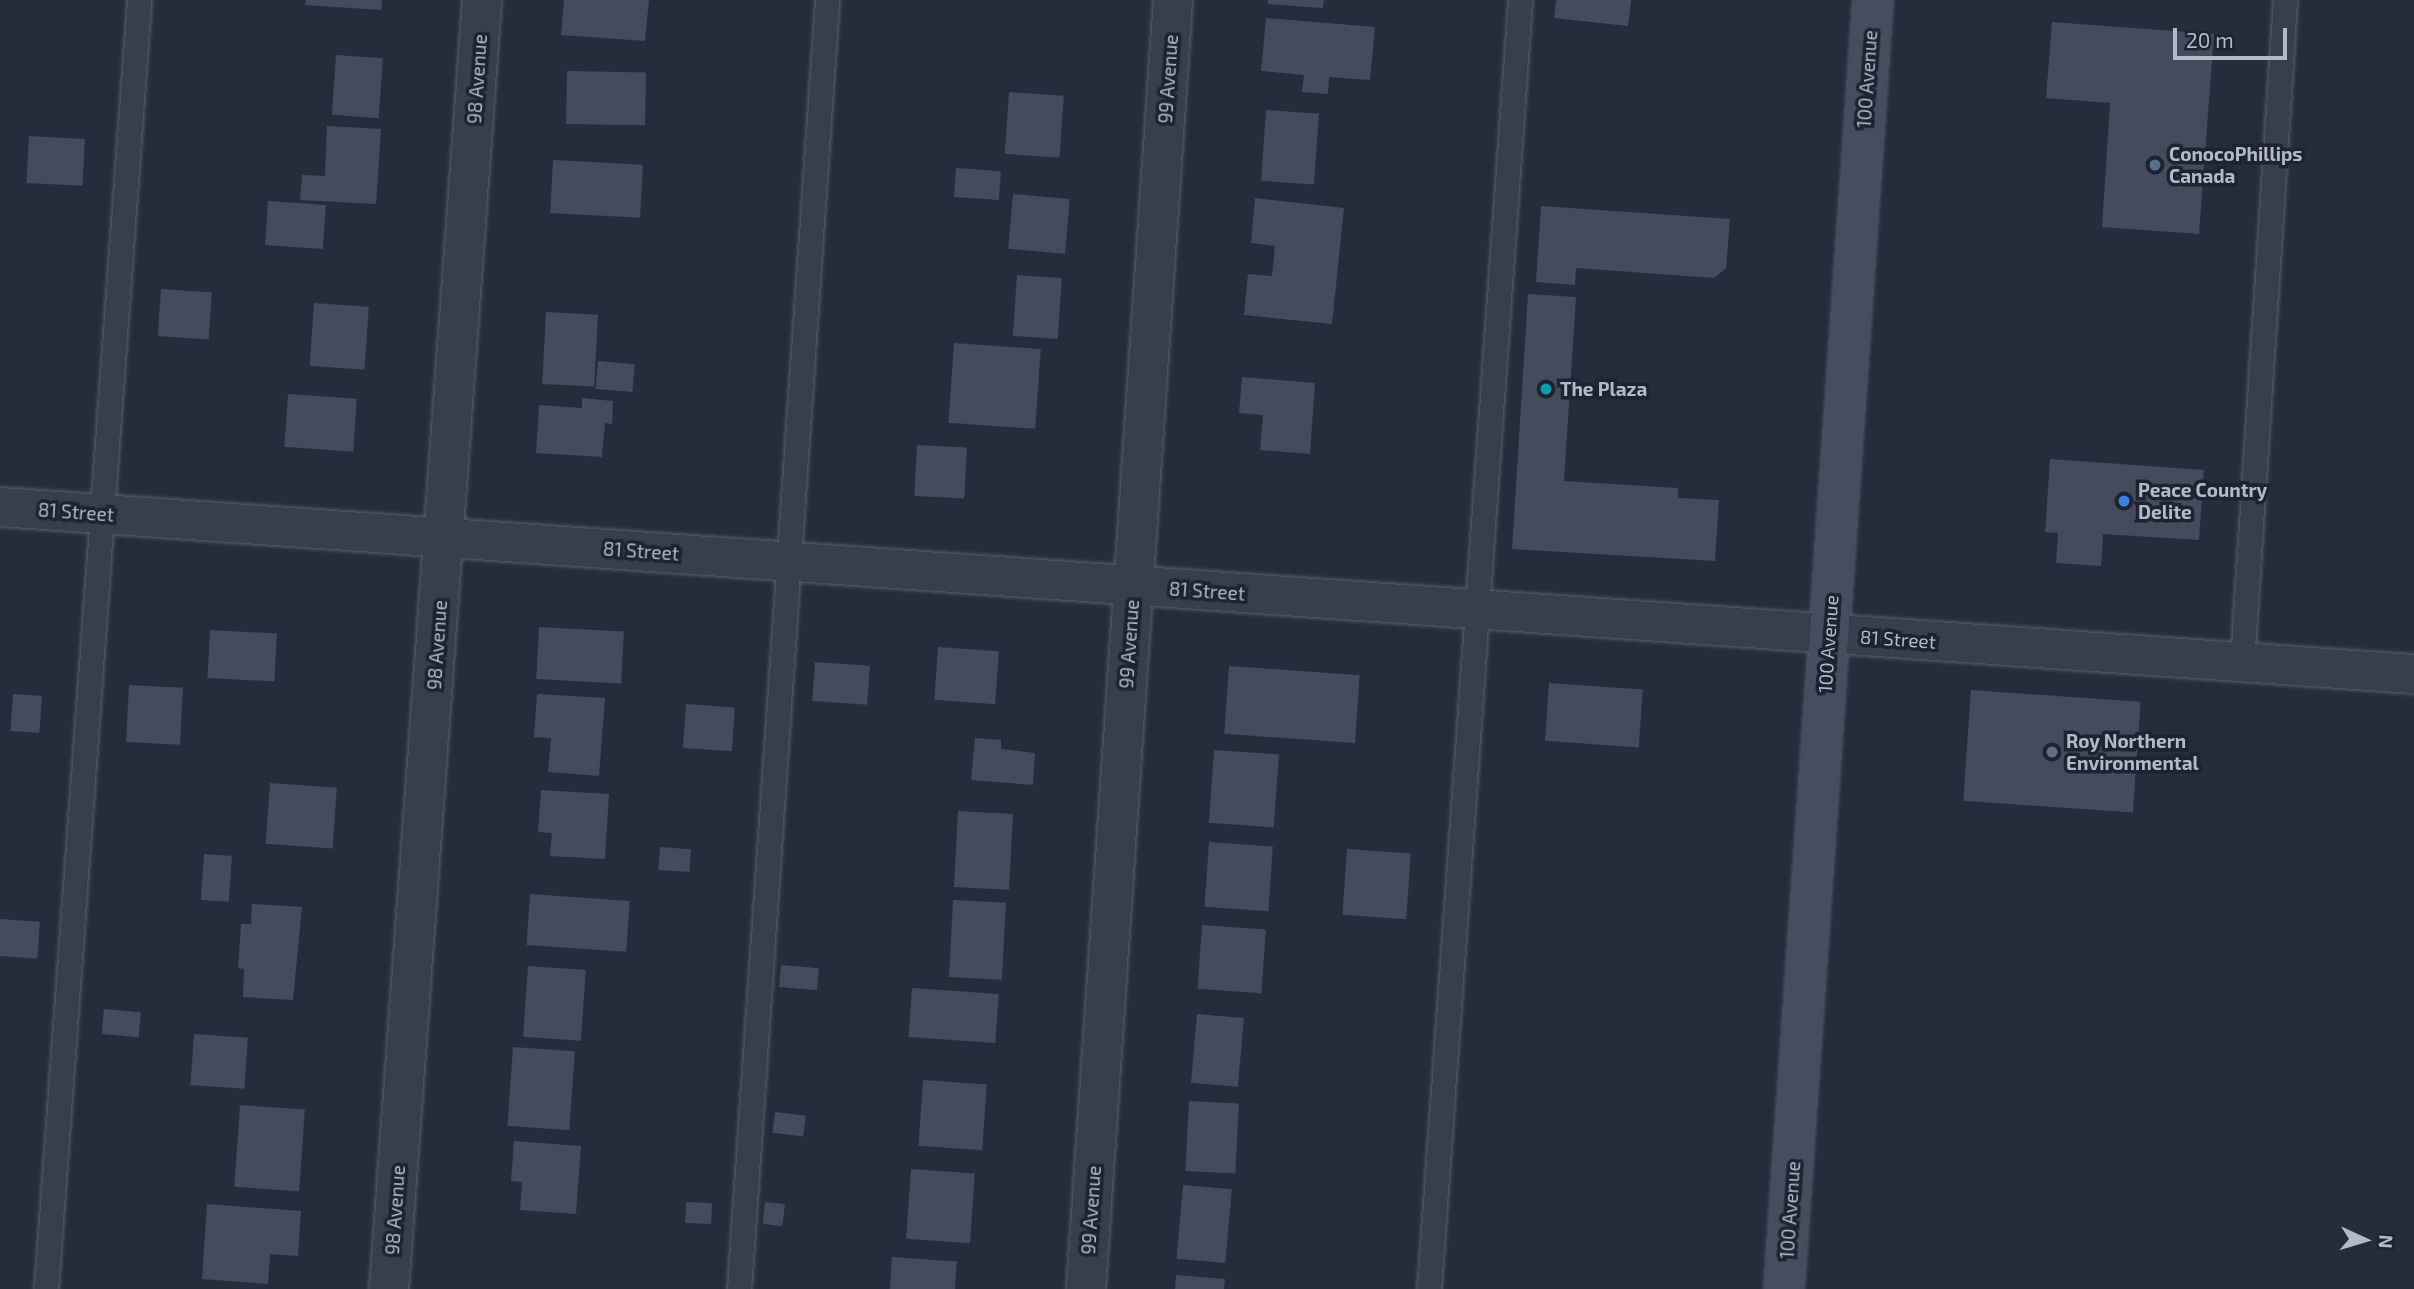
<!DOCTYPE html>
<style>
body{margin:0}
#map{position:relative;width:2414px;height:1289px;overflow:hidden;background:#252c3c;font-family:"Exo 2",sans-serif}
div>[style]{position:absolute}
.building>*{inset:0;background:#444b5d;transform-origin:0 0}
.roads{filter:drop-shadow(0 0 2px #565c6a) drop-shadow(0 0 2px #565c6a)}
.service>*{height:23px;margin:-11.5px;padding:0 11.5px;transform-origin:11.5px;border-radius:11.5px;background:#383e4c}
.minor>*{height:38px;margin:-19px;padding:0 19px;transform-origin:19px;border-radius:19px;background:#383e4c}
.secondary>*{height:38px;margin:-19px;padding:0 19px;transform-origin:19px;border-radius:19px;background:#474d5f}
.dots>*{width:19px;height:19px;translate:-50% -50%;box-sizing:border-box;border:4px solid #1d2331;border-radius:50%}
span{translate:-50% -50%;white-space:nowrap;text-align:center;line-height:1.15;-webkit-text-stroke:7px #1d2331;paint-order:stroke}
.street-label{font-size:19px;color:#b4b9c7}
.poi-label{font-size:19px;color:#b4b9c7;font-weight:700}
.left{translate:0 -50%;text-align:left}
.north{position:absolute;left:2330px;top:1205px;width:70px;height:70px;-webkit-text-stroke:5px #1d2331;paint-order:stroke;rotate:94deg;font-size:19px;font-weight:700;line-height:28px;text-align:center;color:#b4b9c7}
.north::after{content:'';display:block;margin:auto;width:24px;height:32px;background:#b4b9c7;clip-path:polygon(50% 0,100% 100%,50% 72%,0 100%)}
.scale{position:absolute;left:2173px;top:28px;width:114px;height:32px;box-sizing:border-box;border:4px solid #b4b9c7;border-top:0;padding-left:9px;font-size:21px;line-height:24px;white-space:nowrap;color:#b4b9c7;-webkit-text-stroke:5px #1d2331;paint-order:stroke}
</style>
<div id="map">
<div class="building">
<div style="clip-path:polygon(306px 0,382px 0,381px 10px,305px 5px)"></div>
<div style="clip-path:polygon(564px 0,649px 0,645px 41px,561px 35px)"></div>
<div style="clip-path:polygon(1268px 0,1324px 0,1323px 8px,1268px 4px)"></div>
<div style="clip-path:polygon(1556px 0,1631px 0,1628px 26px,1554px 18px)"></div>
<div style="clip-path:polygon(1266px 18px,1375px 27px,1370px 80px,1329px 77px,1328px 94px,1302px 92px,1304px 75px,1261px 71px)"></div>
<div style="clip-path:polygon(2052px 22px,2214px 34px,2199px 234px,2102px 227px,2110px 103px,2046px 98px)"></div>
<div style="left:336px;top:55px;width:47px;height:60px;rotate:4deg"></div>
<div style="left:567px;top:71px;width:79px;height:53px;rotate:1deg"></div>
<div style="left:1009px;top:92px;width:55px;height:62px;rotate:4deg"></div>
<div style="left:1266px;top:110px;width:53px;height:71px;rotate:4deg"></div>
<div style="clip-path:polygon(327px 126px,381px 129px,376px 204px,300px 200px,302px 175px,325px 176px)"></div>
<div style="left:29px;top:136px;width:56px;height:47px;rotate:3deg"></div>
<div style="left:553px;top:160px;width:90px;height:53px;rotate:3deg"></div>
<div style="left:956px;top:168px;width:45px;height:29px;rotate:4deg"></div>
<div style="left:1013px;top:194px;width:57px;height:55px;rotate:5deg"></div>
<div style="clip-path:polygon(1255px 198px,1344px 208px,1332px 324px,1244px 315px,1248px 274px,1272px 276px,1275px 246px,1251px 243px)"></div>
<div style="left:268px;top:201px;width:58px;height:44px;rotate:4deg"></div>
<div style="clip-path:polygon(1541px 206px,1730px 219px,1726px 268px,1714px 278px,1576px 268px,1575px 285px,1536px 282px)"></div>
<div style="left:1017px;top:275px;width:45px;height:61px;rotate:4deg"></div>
<div style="left:161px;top:289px;width:51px;height:47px;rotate:4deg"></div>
<div style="clip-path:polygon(1528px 294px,1576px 297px,1564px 481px,1678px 488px,1678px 498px,1719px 500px,1715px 561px,1512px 549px)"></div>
<div style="left:314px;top:303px;width:55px;height:63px;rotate:4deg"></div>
<div style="left:546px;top:312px;width:52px;height:72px;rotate:3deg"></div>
<div style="left:954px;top:343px;width:87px;height:80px;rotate:4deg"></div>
<div style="left:598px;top:361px;width:37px;height:28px;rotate:5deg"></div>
<div style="clip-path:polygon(1242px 377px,1315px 383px,1310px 454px,1260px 450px,1263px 415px,1239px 413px)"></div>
<div style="left:288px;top:394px;width:69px;height:53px;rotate:4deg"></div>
<div style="clip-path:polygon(582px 398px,613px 401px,612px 424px,605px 423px,602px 457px,536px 453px,539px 405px,582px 408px)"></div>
<div style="left:917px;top:445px;width:50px;height:51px;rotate:3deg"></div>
<div style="clip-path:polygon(2050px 459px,2204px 470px,2199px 540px,2103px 534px,2101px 566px,2056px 563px,2058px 533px,2045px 532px)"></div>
<div style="left:539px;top:627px;width:85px;height:52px;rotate:3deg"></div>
<div style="left:210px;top:630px;width:67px;height:48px;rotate:3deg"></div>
<div style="left:938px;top:647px;width:61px;height:53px;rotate:4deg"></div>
<div style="left:815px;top:662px;width:55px;height:39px;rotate:4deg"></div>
<div style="left:1229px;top:666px;width:131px;height:68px;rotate:4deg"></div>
<div style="left:1549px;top:683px;width:94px;height:58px;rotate:4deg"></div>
<div style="left:129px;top:685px;width:54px;height:57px;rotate:3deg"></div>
<div style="left:1971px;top:690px;width:170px;height:111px;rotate:4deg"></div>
<div style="left:13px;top:694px;width:29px;height:37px;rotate:4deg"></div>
<div style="clip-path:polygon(537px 694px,605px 698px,599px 776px,548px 772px,551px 738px,534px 737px)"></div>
<div style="left:686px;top:704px;width:49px;height:44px;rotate:4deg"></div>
<div style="clip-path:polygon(975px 738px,1001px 740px,1001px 749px,1035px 753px,1033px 785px,971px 780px)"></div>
<div style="left:1214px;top:750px;width:65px;height:73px;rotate:4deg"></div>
<div style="left:270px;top:783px;width:67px;height:61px;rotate:4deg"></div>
<div style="clip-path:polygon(541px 790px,609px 794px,605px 859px,550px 856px,552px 833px,538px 832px)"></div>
<div style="left:958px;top:811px;width:55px;height:76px;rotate:3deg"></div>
<div style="left:1209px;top:842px;width:64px;height:65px;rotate:4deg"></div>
<div style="left:660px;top:847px;width:31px;height:23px;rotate:4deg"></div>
<div style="left:1347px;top:849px;width:64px;height:66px;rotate:4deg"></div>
<div style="left:204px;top:854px;width:28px;height:46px;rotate:4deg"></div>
<div style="left:530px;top:894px;width:100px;height:51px;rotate:4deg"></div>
<div style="left:953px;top:900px;width:53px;height:77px;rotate:3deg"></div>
<div style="clip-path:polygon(252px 904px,302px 907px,293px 1000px,243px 997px,244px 969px,238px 968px,241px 924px,251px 924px)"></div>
<div style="left:0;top:919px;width:40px;height:37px;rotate:4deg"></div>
<div style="left:1202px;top:925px;width:64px;height:64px;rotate:4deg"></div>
<div style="left:781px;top:965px;width:38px;height:22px;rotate:5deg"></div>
<div style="left:528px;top:966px;width:58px;height:71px;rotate:4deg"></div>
<div style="left:912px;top:988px;width:87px;height:49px;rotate:4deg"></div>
<div style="left:104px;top:1009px;width:37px;height:25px;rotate:5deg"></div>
<div style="left:1197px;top:1014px;width:47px;height:69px;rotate:5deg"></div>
<div style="left:194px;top:1034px;width:54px;height:51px;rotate:4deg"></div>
<div style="left:513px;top:1047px;width:62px;height:79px;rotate:4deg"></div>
<div style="left:923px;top:1080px;width:64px;height:66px;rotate:4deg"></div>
<div style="left:1189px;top:1101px;width:50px;height:70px;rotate:3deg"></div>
<div style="left:240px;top:1105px;width:65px;height:82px;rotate:4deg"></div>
<div style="left:775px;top:1112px;width:31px;height:21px;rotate:7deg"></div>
<div style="clip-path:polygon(514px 1141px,581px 1146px,576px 1214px,520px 1210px,522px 1182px,511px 1181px)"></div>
<div style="left:911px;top:1169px;width:64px;height:70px;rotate:4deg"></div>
<div style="left:1183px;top:1185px;width:49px;height:74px;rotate:5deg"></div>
<div style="left:686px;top:1202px;width:26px;height:21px;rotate:2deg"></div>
<div style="left:765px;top:1202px;width:20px;height:22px;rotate:6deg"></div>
<div style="clip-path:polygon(207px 1204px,301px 1211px,298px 1256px,270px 1254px,268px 1284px,202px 1279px)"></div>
<div style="left:892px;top:1257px;width:65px;height:32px;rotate:4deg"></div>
<div style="clip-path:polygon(1176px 1275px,1225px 1279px,1224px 1289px,1175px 1289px)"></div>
</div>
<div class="roads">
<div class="service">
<div style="left:2242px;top:663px;width:664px;rotate:-86.29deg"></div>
<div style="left:46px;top:1289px;width:1292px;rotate:-85.87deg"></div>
<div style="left:739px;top:1289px;width:1292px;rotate:-86.09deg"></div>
<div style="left:1429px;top:1289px;width:1292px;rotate:-85.96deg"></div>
</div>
<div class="minor">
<div style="left:0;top:507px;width:2420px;rotate:3.96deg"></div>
<div style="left:389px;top:1289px;width:1292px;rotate:-85.87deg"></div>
<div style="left:1086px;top:1289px;width:1292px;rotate:-86.14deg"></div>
</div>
<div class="secondary">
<div style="left:1784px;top:1289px;width:1292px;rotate:-86.05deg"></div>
</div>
</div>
<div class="dots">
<div style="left:2155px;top:165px;background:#5c6f8a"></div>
<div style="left:1546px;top:389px;background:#0f9aa8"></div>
<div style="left:2124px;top:501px;background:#3f7fe0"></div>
<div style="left:2052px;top:752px;background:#5c6f8a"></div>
</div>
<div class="street-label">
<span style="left:477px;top:79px;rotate:-86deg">98 Avenue</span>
<span style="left:1168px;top:79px;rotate:-86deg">99 Avenue</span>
<span style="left:1867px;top:79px;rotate:-86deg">100 Avenue</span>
<span style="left:76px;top:512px;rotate:4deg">81 Street</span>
<span style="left:641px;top:551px;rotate:4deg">81 Street</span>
<span style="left:1207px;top:591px;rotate:4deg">81 Street</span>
<span style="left:1898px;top:639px;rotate:4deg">81 Street</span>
<span style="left:1129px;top:644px;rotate:-86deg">99 Avenue</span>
<span style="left:1828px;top:644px;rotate:-86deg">100 Avenue</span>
<span style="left:437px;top:645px;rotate:-86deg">98 Avenue</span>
<span style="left:395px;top:1210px;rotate:-86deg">98 Avenue</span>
<span style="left:1091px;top:1210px;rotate:-86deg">99 Avenue</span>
<span style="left:1790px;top:1210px;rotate:-86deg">100 Avenue</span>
</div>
<div class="poi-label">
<span class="left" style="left:2169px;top:165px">ConocoPhillips<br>Canada</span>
<span class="left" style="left:1560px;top:389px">The Plaza</span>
<span class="left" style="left:2138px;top:501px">Peace Country<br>Delite</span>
<span class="left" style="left:2066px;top:752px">Roy Northern<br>Environmental</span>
</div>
<div class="north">N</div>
<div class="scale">20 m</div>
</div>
